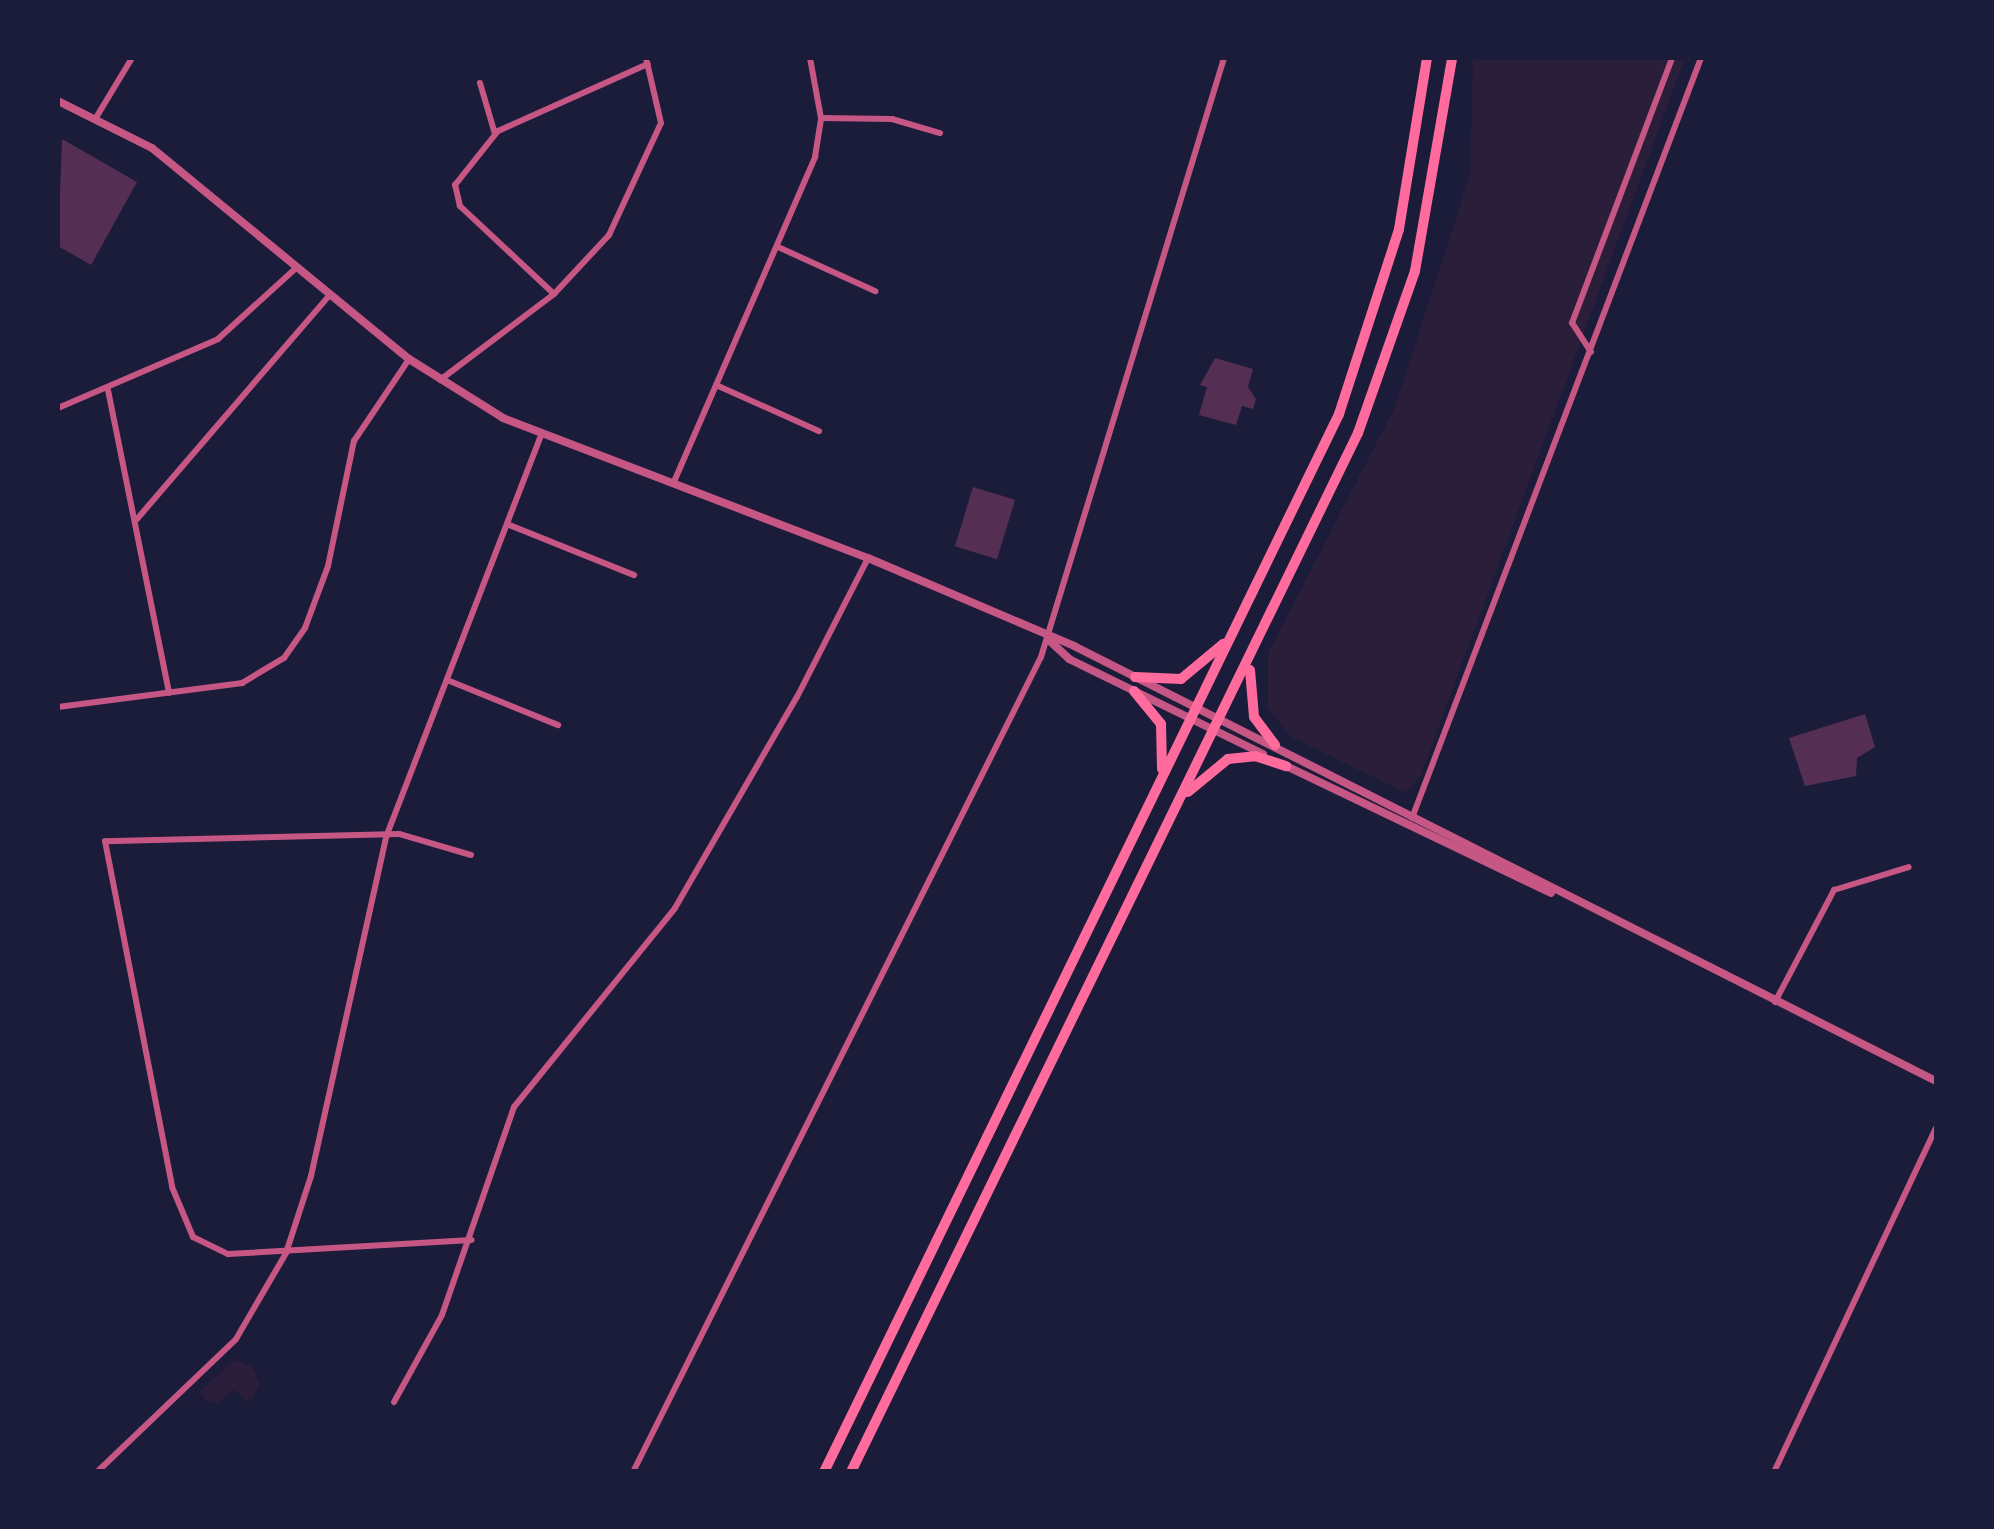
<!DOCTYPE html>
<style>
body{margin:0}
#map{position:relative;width:1994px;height:1529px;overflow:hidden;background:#1b1b3a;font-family:"Work Sans",sans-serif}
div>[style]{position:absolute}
.green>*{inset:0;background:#2a1e3b}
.building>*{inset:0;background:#542f53;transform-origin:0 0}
.minor>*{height:6px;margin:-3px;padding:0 3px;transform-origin:3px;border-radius:3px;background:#c65784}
.tertiary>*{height:8px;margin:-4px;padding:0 4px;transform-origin:4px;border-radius:4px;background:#c65784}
.trunk>*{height:10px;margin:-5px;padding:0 5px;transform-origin:5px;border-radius:5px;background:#ff6b9d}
span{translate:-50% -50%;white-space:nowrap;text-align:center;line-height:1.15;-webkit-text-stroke:8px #1b1b3a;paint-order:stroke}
.frame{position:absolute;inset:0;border:60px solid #1b1b3a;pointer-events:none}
</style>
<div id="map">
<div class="green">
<div style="clip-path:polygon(1473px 58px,1685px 58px,1421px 775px,1406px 793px,1291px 737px,1268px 708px,1268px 653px,1394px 409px,1470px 175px)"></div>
<div style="clip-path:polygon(233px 1360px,252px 1367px,260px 1384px,253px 1398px,247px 1402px,235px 1389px,218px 1403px,205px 1400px,200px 1392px)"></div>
</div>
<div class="building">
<div style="clip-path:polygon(62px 139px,137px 182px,91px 265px,58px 246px)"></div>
<div style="clip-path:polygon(1215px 358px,1253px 369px,1248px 387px,1256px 399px,1253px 409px,1242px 406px,1236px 425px,1199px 415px,1207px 387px,1200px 385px)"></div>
<div style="left:973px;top:487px;width:44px;height:62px;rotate:17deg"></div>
<div style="clip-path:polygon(1865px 714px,1875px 747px,1857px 758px,1856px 776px,1805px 786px,1789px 738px)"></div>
</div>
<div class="minor">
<div style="left:480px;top:83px;width:53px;rotate:73.6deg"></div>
<div style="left:97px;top:116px;width:68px;rotate:-58.9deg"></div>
<div style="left:821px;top:118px;width:71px;rotate:0.8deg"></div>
<div style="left:892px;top:119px;width:50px;rotate:16.3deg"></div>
<div style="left:778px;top:247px;width:107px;rotate:24.4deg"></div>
<div style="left:554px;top:294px;width:129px;rotate:-136.9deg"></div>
<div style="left:460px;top:206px;width:22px;rotate:-103deg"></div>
<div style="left:455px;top:185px;width:69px;rotate:-51.5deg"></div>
<div style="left:498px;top:131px;width:164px;rotate:-24.1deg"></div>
<div style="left:1591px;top:352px;width:35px;rotate:-123deg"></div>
<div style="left:1572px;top:323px;width:283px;rotate:-69.3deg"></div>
<div style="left:440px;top:380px;width:143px;rotate:-37deg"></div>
<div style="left:554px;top:294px;width:81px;rotate:-47deg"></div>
<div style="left:609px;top:235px;width:123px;rotate:-65.1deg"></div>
<div style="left:661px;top:123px;width:67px;rotate:-103deg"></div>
<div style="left:716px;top:385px;width:113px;rotate:24.1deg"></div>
<div style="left:108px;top:390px;width:309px;rotate:78.6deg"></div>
<div style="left:58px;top:408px;width:174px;rotate:-23.3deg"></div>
<div style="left:218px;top:339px;width:107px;rotate:-42.3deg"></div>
<div style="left:673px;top:484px;width:357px;rotate:-66.5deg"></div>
<div style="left:815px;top:157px;width:39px;rotate:-81deg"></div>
<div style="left:821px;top:118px;width:61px;rotate:-100.4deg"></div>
<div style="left:137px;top:519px;width:296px;rotate:-49.3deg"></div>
<div style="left:507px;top:524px;width:137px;rotate:21.9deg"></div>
<div style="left:447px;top:680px;width:120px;rotate:22.1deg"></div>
<div style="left:58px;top:707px;width:186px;rotate:-7.4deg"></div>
<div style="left:242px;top:683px;width:49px;rotate:-30.8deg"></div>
<div style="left:284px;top:658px;width:37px;rotate:-55deg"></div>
<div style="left:305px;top:628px;width:66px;rotate:-69.6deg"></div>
<div style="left:328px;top:566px;width:128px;rotate:-78.3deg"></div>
<div style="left:354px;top:441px;width:99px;rotate:-56.1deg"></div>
<div style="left:1412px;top:818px;width:813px;rotate:-69.18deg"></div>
<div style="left:471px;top:855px;width:75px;rotate:-163.7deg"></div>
<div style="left:399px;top:834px;width:294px;rotate:178.6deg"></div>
<div style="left:105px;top:841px;width:352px;rotate:79deg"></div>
<div style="left:172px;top:1187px;width:54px;rotate:67.2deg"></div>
<div style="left:193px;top:1237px;width:39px;rotate:26deg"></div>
<div style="left:228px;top:1254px;width:244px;rotate:-3.3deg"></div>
<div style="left:1775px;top:1002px;width:127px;rotate:-62.2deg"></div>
<div style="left:1834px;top:890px;width:78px;rotate:-17deg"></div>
<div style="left:394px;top:1402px;width:99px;rotate:-61.1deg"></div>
<div style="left:442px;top:1315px;width:220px;rotate:-70.9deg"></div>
<div style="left:514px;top:1107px;width:256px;rotate:-51deg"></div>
<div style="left:675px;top:908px;width:244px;rotate:-60deg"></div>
<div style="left:797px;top:697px;width:156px;rotate:-62.9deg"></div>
<div style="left:97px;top:1472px;width:192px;rotate:-43.7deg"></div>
<div style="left:236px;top:1339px;width:99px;rotate:-59.8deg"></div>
<div style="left:286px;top:1253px;width:81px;rotate:-72deg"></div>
<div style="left:311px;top:1176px;width:347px;rotate:-77.5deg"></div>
<div style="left:386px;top:837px;width:430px;rotate:-68.9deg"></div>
<div style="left:633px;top:1472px;width:911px;rotate:-63.41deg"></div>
<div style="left:1041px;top:657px;width:626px;rotate:-73.01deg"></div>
<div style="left:1774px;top:1472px;width:380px;rotate:-64.8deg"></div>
</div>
<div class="tertiary">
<div style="left:58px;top:101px;width:105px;rotate:26.6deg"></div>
<div style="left:152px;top:148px;width:333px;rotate:39.4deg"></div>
<div style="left:409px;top:359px;width:111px;rotate:32.1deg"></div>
<div style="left:503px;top:418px;width:391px;rotate:21deg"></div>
<div style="left:868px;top:558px;width:224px;rotate:23.1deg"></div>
<div style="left:1074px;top:646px;width:966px;rotate:26.78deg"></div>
<div style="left:1051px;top:642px;width:25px;rotate:43deg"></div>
<div style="left:1069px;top:659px;width:216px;rotate:26.1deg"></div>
<div style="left:1284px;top:765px;width:296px;rotate:25.6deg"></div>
</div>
<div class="trunk">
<div style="left:1250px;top:670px;width:47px;rotate:85.1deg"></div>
<div style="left:1254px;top:717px;width:35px;rotate:53deg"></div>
<div style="left:1135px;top:677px;width:46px;rotate:2.5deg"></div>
<div style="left:1181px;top:679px;width:55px;rotate:-39.8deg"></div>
<div style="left:1134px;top:691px;width:43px;rotate:50.7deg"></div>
<div style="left:1161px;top:724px;width:45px;rotate:88.7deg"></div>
<div style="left:1188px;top:792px;width:52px;rotate:-39.5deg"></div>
<div style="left:1228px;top:759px;width:27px;rotate:-6deg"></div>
<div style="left:1255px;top:756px;width:33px;rotate:18deg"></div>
<div style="left:824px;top:1472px;width:1177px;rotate:-64.04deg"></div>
<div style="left:1339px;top:414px;width:194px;rotate:-72deg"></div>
<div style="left:1399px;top:229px;width:173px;rotate:-80.7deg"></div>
<div style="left:851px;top:1472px;width:1156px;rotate:-63.99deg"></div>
<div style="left:1358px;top:433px;width:172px;rotate:-70.6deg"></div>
<div style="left:1415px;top:271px;width:216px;rotate:-80.1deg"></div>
</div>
<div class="frame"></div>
</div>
